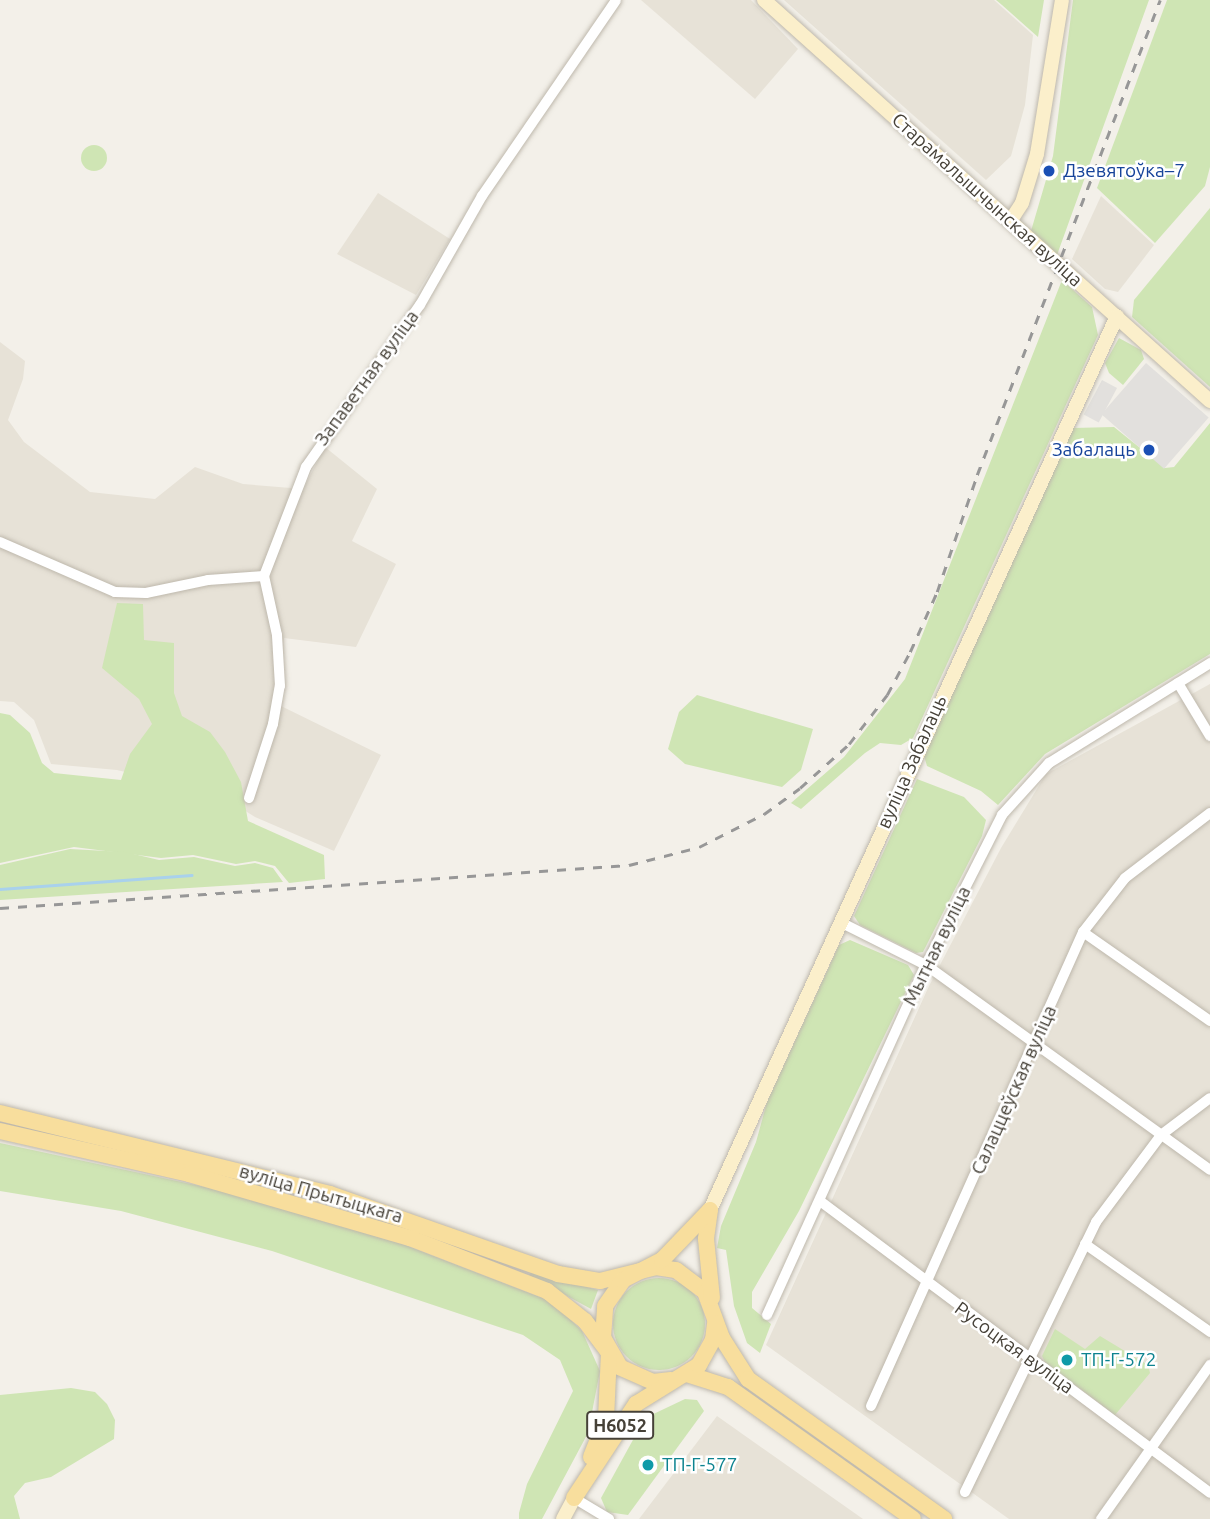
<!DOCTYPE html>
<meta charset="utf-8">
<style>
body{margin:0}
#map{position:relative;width:1210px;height:1519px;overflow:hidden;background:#f3f0e9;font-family:Ubuntu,sans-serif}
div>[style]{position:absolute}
.residential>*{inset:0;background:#e7e2d7}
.green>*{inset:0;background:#cfe5b4}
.round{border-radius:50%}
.parking>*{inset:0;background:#e2e0dd;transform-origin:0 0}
.stream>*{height:2.5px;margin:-1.25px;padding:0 1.25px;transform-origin:1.25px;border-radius:1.25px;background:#a9d1ec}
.roads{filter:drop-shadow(0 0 2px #beb8ac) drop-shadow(0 0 2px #beb8ac)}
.street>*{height:10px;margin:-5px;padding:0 5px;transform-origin:5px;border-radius:5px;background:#fff}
.secondary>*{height:14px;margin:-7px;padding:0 7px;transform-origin:7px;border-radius:7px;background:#fbefcb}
.primary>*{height:16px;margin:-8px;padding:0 8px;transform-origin:8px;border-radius:8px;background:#f8de9d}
.rail>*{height:2.5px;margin-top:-1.25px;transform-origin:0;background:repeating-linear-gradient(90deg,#979797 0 9px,transparent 0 18px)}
.dots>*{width:19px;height:19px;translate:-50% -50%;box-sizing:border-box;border:4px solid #fff;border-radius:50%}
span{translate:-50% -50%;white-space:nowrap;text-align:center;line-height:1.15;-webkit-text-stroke:5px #fff;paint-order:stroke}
.shield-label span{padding:2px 5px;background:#fff;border:2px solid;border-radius:5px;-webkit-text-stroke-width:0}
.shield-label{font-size:18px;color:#464138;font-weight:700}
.transit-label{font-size:19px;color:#164399}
.left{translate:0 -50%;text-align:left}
.right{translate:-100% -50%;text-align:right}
.street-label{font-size:19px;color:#464138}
.culture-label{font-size:19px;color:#0d838f}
</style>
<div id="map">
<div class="residential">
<div style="clip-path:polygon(641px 0,751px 0,798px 49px,755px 99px)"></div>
<div style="clip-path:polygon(784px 0,994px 0,1033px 35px,1025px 105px,1011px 156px,986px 180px)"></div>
<div style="clip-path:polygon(378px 193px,450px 239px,416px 295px,337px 254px)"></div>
<div style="clip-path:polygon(1101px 196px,1154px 245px,1118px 292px,1105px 289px,1072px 259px)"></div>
<div style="clip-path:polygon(0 342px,25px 361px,23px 379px,8px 420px,24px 442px,90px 492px,155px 499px,195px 467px,243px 484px,303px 489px,325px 447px,377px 489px,352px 541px,396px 564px,356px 647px,284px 638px,281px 706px,381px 755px,334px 851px,255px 817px,220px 795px,117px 770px,51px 764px,34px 720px,14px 702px,0 701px)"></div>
<div style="clip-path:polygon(1210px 684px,1210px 1519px,1009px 1519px,766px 1345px,929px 986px,1001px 848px,1046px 774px)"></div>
<div style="clip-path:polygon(717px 1416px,863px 1519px,639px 1519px)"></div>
</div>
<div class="green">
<div style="clip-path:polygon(996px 0,1044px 0,1038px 37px,1002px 5px)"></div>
<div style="clip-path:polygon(1073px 0,1149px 0,1057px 255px,1031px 231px,1053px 156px)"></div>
<div style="clip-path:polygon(1167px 0,1210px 0,1210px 167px,1205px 186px,1155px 243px,1097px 188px)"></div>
<div class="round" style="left:81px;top:145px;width:26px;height:26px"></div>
<div style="clip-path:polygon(1210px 208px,1210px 387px,1132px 317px,1134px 300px)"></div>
<div style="clip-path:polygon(1062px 280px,1092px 307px,1098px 335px,913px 738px,901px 745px,880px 743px,865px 753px,801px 809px,791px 803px,844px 757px,905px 679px)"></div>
<div style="clip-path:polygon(1119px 338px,1141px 350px,1144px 359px,1123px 385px,1109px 373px,1105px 363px)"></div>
<div style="clip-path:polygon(1210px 423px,1210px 654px,1045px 754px,998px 805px,981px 791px,927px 766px,924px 756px,1073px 428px,1114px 427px,1165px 468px,1174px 467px)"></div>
<div style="clip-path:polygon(117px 603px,143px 604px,144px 640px,174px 643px,174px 693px,182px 716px,210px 732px,225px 752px,241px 782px,248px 821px,324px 855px,325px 879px,289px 883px,275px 866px,255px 861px,236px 864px,193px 855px,161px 858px,74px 847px,0 863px,0 713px,10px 715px,30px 733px,42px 763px,54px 773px,121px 780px,130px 754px,152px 724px,139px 699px,102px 668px)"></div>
<div style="clip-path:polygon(697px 695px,813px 729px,801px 770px,782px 787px,685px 764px,668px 749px,679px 712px)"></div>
<div style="clip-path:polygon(917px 779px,964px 797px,986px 820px,982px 836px,923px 952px,916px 953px,860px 925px,854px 916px)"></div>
<div style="clip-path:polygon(70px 849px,125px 852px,159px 860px,194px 857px,235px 866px,255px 863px,273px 868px,283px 882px,0 900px,0 865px)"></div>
<div style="clip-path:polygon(850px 940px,908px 965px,914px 975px,799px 1211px,752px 1292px,752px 1308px,771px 1324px,760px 1353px,747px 1343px,734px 1306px,726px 1250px,717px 1248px,721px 1226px,756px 1142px,767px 1102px,839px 945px)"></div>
<div style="clip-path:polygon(0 1143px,233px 1193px,405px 1245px,553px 1302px,582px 1331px,600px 1371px,588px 1433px,542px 1519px,519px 1519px,519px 1513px,527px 1484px,573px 1391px,560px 1360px,523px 1335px,272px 1251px,121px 1211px,0 1191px)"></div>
<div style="clip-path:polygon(531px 1272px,598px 1290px,591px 1309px,529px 1275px)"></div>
<div class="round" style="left:613px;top:1278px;width:92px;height:92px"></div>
<div style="clip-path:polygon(1055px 1329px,1085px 1349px,1100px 1336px,1148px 1365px,1150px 1373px,1115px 1415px,1045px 1362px,1042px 1356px)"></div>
<div style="clip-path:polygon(71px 1388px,95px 1392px,107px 1404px,115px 1420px,114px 1439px,51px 1477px,25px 1483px,14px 1496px,20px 1519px,0 1519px,0 1395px)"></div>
<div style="clip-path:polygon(685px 1399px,697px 1400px,704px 1411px,628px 1515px,607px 1512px,601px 1498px,645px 1418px)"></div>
</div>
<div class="parking">
<div style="left:1146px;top:363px;width:83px;height:68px;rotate:41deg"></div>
<div style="left:1102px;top:380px;width:17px;height:39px;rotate:28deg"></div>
</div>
<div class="stream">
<div style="left:0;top:889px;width:192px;rotate:-4.2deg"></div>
</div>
<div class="roads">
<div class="street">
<div style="left:0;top:542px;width:125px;rotate:23.5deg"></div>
<div style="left:115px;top:592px;width:31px;rotate:2deg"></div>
<div style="left:146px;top:593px;width:63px;rotate:-11.8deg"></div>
<div style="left:208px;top:580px;width:56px;rotate:-4.1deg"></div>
<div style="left:1178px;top:683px;width:62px;rotate:58.9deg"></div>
<div style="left:249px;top:798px;width:78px;rotate:-72deg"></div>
<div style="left:273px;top:724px;width:39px;rotate:-80deg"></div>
<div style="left:280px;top:686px;width:51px;rotate:-93.4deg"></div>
<div style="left:277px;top:635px;width:60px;rotate:-102.4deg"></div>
<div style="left:264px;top:576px;width:117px;rotate:-68.9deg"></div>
<div style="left:306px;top:467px;width:198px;rotate:-54.9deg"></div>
<div style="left:420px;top:305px;width:125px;rotate:-60.4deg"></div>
<div style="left:482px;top:196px;width:237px;rotate:-55.6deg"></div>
<div style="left:840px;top:922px;width:96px;rotate:26.6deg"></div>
<div style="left:926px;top:965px;width:350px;rotate:35.8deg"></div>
<div style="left:1083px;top:932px;width:155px;rotate:35deg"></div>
<div style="left:820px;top:1201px;width:487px;rotate:36.8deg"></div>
<div style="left:1085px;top:1244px;width:153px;rotate:35.1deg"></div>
<div style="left:767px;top:1315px;width:384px;rotate:-65.6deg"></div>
<div style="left:926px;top:965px;width:168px;rotate:-63.1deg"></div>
<div style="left:1002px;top:815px;width:70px;rotate:-47.9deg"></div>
<div style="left:1049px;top:763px;width:190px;rotate:-31.8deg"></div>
<div style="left:871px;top:1406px;width:519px;rotate:-65.9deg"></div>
<div style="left:1083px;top:932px;width:68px;rotate:-52.1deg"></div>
<div style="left:1125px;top:878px;width:107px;rotate:-37.4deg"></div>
<div style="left:965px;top:1492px;width:300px;rotate:-64.1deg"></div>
<div style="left:1096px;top:1222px;width:109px;rotate:-53.2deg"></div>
<div style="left:1161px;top:1135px;width:61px;rotate:-37.1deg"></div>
<div style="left:574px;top:1498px;width:41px;rotate:31deg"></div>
<div style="left:1101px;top:1519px;width:189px;rotate:-54.7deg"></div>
</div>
<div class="secondary">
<div style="left:764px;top:0;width:600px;rotate:41.96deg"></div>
<div style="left:1011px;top:220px;width:20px;rotate:-57deg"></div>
<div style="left:1022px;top:203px;width:51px;rotate:-73deg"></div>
<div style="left:1037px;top:154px;width:156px;rotate:-80.8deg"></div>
<div style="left:710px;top:1210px;width:982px;rotate:-65.52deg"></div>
<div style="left:563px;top:1519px;width:24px;rotate:-62deg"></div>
</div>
<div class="primary">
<div style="left:0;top:1113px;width:340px;rotate:13.8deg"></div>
<div style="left:330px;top:1194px;width:242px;rotate:19.3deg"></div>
<div style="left:558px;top:1274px;width:43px;rotate:9.5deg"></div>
<div style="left:600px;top:1281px;width:58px;rotate:-14deg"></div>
<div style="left:656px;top:1267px;width:20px;rotate:9deg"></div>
<div style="left:676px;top:1270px;width:36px;rotate:37deg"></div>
<div style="left:705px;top:1292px;width:49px;rotate:69.7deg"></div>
<div style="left:722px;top:1338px;width:49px;rotate:57.6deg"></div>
<div style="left:748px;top:1379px;width:241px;rotate:35.5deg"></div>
<div style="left:0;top:1131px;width:194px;rotate:12.8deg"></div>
<div style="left:189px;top:1174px;width:230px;rotate:16.2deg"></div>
<div style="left:410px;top:1238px;width:147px;rotate:21.1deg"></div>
<div style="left:547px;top:1291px;width:48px;rotate:38.3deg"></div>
<div style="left:585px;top:1321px;width:40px;rotate:53deg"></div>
<div style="left:710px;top:1210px;width:29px;rotate:98deg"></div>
<div style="left:706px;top:1239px;width:59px;rotate:84.2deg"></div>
<div style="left:687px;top:1374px;width:43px;rotate:17.6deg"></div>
<div style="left:728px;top:1387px;width:227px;rotate:35.5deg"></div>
<div style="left:671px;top:1380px;width:18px;rotate:174deg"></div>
<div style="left:653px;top:1382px;width:36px;rotate:-156deg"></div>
<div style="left:620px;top:1367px;width:34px;rotate:-120deg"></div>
<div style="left:603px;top:1338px;width:32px;rotate:-86deg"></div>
<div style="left:605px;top:1306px;width:32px;rotate:-55deg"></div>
<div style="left:623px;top:1280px;width:44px;rotate:-27.1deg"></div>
<div style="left:662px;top:1260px;width:69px;rotate:-46.2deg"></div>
<div style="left:591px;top:1457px;width:41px;rotate:-68.5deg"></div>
<div style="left:606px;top:1419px;width:66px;rotate:-87.4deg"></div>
<div style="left:574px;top:1498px;width:113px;rotate:-56.6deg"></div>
<div style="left:636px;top:1404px;width:74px;rotate:-31.8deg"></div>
<div style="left:699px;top:1365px;width:29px;rotate:-61deg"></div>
<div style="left:713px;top:1340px;width:17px;rotate:-83deg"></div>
</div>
</div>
<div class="rail">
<div style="left:0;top:908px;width:630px;rotate:-3.91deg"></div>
<div style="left:629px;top:865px;width:72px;rotate:-14.4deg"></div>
<div style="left:699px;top:847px;width:73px;rotate:-26.9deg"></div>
<div style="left:764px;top:814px;width:44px;rotate:-35.8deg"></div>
<div style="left:800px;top:788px;width:66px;rotate:-41.9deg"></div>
<div style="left:849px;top:744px;width:62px;rotate:-52.2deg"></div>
<div style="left:887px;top:695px;width:49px;rotate:-61.9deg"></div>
<div style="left:910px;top:652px;width:66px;rotate:-65.8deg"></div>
<div style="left:937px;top:592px;width:124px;rotate:-71.1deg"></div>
<div style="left:977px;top:475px;width:509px;rotate:-68.93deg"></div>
</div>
<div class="dots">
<div style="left:1049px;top:171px;background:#1a4fb4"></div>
<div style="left:1149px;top:450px;background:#1a4fb4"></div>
<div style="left:1067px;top:1360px;background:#0f9aa8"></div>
<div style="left:648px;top:1465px;background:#0f9aa8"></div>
</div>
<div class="shield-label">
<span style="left:620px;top:1425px">Н6052</span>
</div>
<div class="transit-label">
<span class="left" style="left:1063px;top:171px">Дзевятоўка–7</span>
<span class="right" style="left:1135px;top:450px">Забалаць</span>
</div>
<div class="street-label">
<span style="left:987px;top:200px;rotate:42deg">Старамалышчынская вуліца</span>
<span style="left:367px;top:378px;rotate:-54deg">Запаветная вуліца</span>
<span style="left:912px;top:762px;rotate:-66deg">вуліца Забалаць</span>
<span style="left:937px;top:946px;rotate:-64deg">Мытная вуліца</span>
<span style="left:1014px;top:1090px;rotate:-66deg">Салаццеўская вуліца</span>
<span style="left:321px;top:1194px;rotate:16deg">вуліца Прытыцкага</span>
<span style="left:1014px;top:1348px;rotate:36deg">Русоцкая вуліца</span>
</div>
<div class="culture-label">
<span class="left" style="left:1081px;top:1360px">ТП-Г-572</span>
<span class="left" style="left:662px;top:1465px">ТП-Г-577</span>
</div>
</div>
